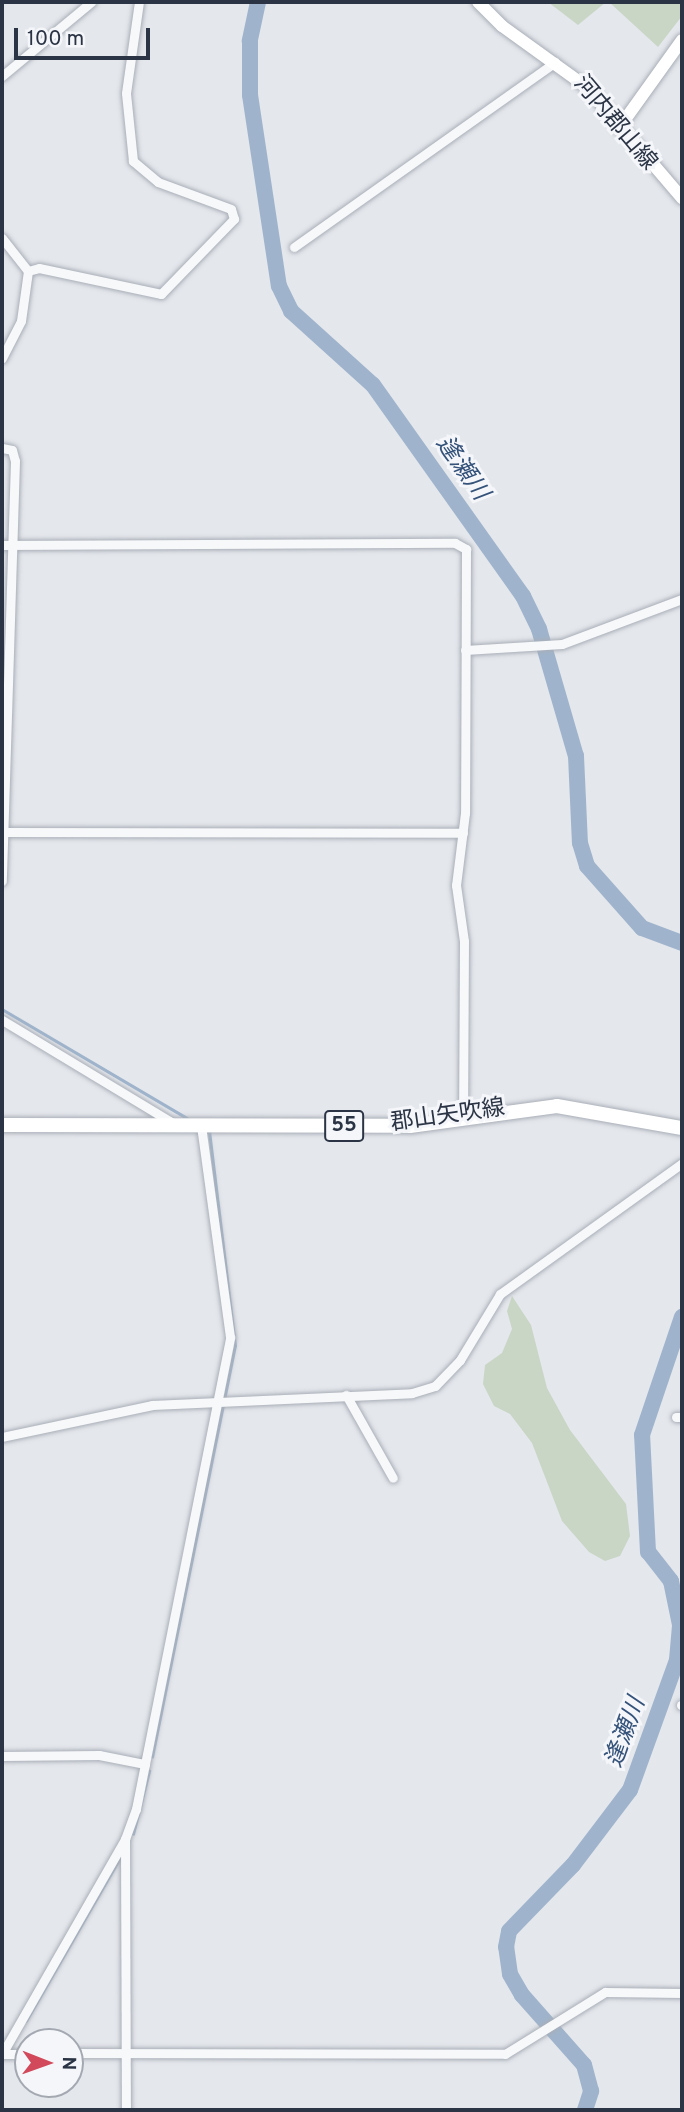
<!DOCTYPE html>
<meta charset="utf-8">
<style>
body{margin:0}
#map{position:relative;width:684px;height:2112px;overflow:hidden;background:#e4e7ec;font-family:Overpass,"Noto Sans JP",sans-serif}
div>[style]{position:absolute}
.green>*{inset:0;background:#c9d6c5}
.stream>*{height:2.5px;margin:-1.25px;padding:0 1.25px;transform-origin:1.25px;border-radius:1.25px;background:#9fb4cc}
.river>*{height:16px;margin:-8px;padding:0 8px;transform-origin:8px;border-radius:8px;background:#9fb4cc}
.roads{filter:drop-shadow(0 0 2px #a9aeb7) drop-shadow(0 0 2px #a9aeb7)}
.street>*{height:9px;margin:-4.5px;padding:0 4.5px;transform-origin:4.5px;border-radius:4.5px;background:#f7f8fa}
.secondary>*{height:12px;margin:-6px;padding:0 6px;transform-origin:6px;border-radius:6px;background:#fff}
.primary>*{height:14px;margin:-7px;padding:0 7px;transform-origin:7px;border-radius:7px;background:#fff}
span{translate:-50% -50%;white-space:nowrap;text-align:center;line-height:1.15;-webkit-text-stroke:6px #f4f6f9;paint-order:stroke}
.shield-label span{padding:2px 5px;background:#f4f6f9;border:2px solid;border-radius:5px;-webkit-text-stroke-width:0}
.shield-label{font-size:21px;color:#2b3445;font-weight:700}
.street-label{font-size:23px;color:#2b3445}
.water-label{font-size:24px;color:#34527a;font-style:italic}
.frame{position:absolute;inset:0;border:4px solid #2b3445;pointer-events:none}
.north{position:absolute;left:14px;top:2028px;width:70px;height:70px;box-sizing:border-box;background:#f4f6f9;border:2px solid #a4a8b1;border-radius:50%;rotate:91deg;font-size:19px;font-weight:700;line-height:28px;text-align:center;color:#2b3445}
.north::after{content:'';display:block;margin:auto;width:24px;height:32px;background:#d1495b;clip-path:polygon(50% 0,100% 100%,50% 72%,0 100%)}
.scale{position:absolute;left:14px;top:28px;width:136px;height:32px;box-sizing:border-box;border:4px solid #2b3445;border-top:0;padding-left:9px;font-size:21px;line-height:24px;white-space:nowrap;color:#2b3445;-webkit-text-stroke:5px #f4f6f9;paint-order:stroke}
</style>
<div id="map">
<div class="green">
<div style="clip-path:polygon(548px 2px,606px 2px,578px 25px)"></div>
<div style="clip-path:polygon(609px 2px,682px 2px,682px 16px,658px 47px)"></div>
<div style="clip-path:polygon(512px 1296px,531px 1325px,547px 1388px,570px 1430px,626px 1504px,630px 1536px,620px 1556px,605px 1561px,589px 1552px,562px 1521px,532px 1443px,510px 1414px,494px 1406px,483px 1384px,485px 1365px,502px 1353px,512px 1329px,507px 1311px)"></div>
</div>
<div class="stream">
<div style="left:2px;top:1009px;width:217px;rotate:30.5deg"></div>
<div style="left:152px;top:1757px;width:419px;rotate:-78.6deg"></div>
<div style="left:235px;top:1346px;width:216px;rotate:-96.9deg"></div>
<div style="left:133px;top:1834px;width:65px;rotate:-75.7deg"></div>
<div style="left:26px;top:2021px;width:193px;rotate:-60.1deg"></div>
</div>
<div class="river">
<div style="left:258px;top:2px;width:40px;rotate:102deg"></div>
<div style="left:250px;top:41px;width:54px;rotate:90deg"></div>
<div style="left:250px;top:95px;width:193px;rotate:81.4deg"></div>
<div style="left:279px;top:286px;width:28px;rotate:64deg"></div>
<div style="left:291px;top:311px;width:110px;rotate:42.1deg"></div>
<div style="left:373px;top:385px;width:259px;rotate:54.6deg"></div>
<div style="left:523px;top:596px;width:37px;rotate:64deg"></div>
<div style="left:539px;top:629px;width:132px;rotate:73.8deg"></div>
<div style="left:576px;top:756px;width:87px;rotate:87.4deg"></div>
<div style="left:580px;top:843px;width:24px;rotate:73deg"></div>
<div style="left:587px;top:866px;width:83px;rotate:48.4deg"></div>
<div style="left:642px;top:928px;width:43px;rotate:20.6deg"></div>
<div style="left:585px;top:2110px;width:20px;rotate:-72deg"></div>
<div style="left:591px;top:2091px;width:27px;rotate:-105deg"></div>
<div style="left:584px;top:2065px;width:94px;rotate:-131.5deg"></div>
<div style="left:522px;top:1995px;width:24px;rotate:-120deg"></div>
<div style="left:510px;top:1974px;width:27px;rotate:-98deg"></div>
<div style="left:506px;top:1947px;width:16px;rotate:-79deg"></div>
<div style="left:509px;top:1931px;width:92px;rotate:-45.9deg"></div>
<div style="left:573px;top:1865px;width:94px;rotate:-52.8deg"></div>
<div style="left:630px;top:1790px;width:138px;rotate:-70.1deg"></div>
<div style="left:677px;top:1660px;width:35px;rotate:-85deg"></div>
<div style="left:680px;top:1625px;width:45px;rotate:-101.6deg"></div>
<div style="left:671px;top:1581px;width:37px;rotate:-128deg"></div>
<div style="left:648px;top:1552px;width:117px;rotate:-92.9deg"></div>
<div style="left:642px;top:1435px;width:125px;rotate:-71.3deg"></div>
</div>
<div class="roads">
<div class="street">
<div style="left:2px;top:76px;width:116px;rotate:-39.7deg"></div>
<div style="left:2px;top:238px;width:42px;rotate:51.8deg"></div>
<div style="left:28px;top:271px;width:50px;rotate:98deg"></div>
<div style="left:21px;top:321px;width:42px;rotate:117.2deg"></div>
<div style="left:294px;top:247px;width:320px;rotate:-35.3deg"></div>
<div style="left:28px;top:271px;width:11px;rotate:-15deg"></div>
<div style="left:39px;top:268px;width:125px;rotate:12deg"></div>
<div style="left:161px;top:294px;width:105px;rotate:-45.8deg"></div>
<div style="left:234px;top:219px;width:10px;rotate:-107deg"></div>
<div style="left:231px;top:209px;width:78px;rotate:-159.7deg"></div>
<div style="left:158px;top:182px;width:33px;rotate:-140deg"></div>
<div style="left:133px;top:161px;width:68px;rotate:-95.9deg"></div>
<div style="left:126px;top:93px;width:92px;rotate:-81.9deg"></div>
<div style="left:2px;top:448px;width:10px;rotate:11deg"></div>
<div style="left:12px;top:450px;width:11px;rotate:75deg"></div>
<div style="left:15px;top:461px;width:420px;rotate:91.8deg"></div>
<div style="left:2px;top:545px;width:453px;rotate:-0.3deg"></div>
<div style="left:455px;top:543px;width:13px;rotate:29deg"></div>
<div style="left:466px;top:549px;width:264px;rotate:90.2deg"></div>
<div style="left:465px;top:813px;width:73px;rotate:97.1deg"></div>
<div style="left:456px;top:885px;width:57px;rotate:81.9deg"></div>
<div style="left:464px;top:941px;width:177px;rotate:90.3deg"></div>
<div style="left:465px;top:650px;width:97px;rotate:-3.5deg"></div>
<div style="left:562px;top:644px;width:128px;rotate:-20.6deg"></div>
<div style="left:7px;top:832px;width:456px;rotate:0.1deg"></div>
<div style="left:2px;top:1020px;width:203px;rotate:31.1deg"></div>
<div style="left:346px;top:1395px;width:95px;rotate:60.5deg"></div>
<div style="left:676px;top:1417px;width:6px"></div>
<div style="left:2px;top:1437px;width:153px;rotate:-12deg"></div>
<div style="left:152px;top:1405px;width:260px;rotate:-2.6deg"></div>
<div style="left:412px;top:1393px;width:24px;rotate:-17deg"></div>
<div style="left:435px;top:1386px;width:36px;rotate:-46deg"></div>
<div style="left:460px;top:1360px;width:77px;rotate:-58.8deg"></div>
<div style="left:500px;top:1294px;width:224px;rotate:-35.7deg"></div>
<div style="left:681px;top:1705px;width:1px"></div>
<div style="left:2px;top:1756px;width:97px;rotate:-0.6deg"></div>
<div style="left:99px;top:1755px;width:47px;rotate:11.1deg"></div>
<div style="left:125px;top:1839px;width:271px;rotate:89.8deg"></div>
<div style="left:70px;top:2053px;width:435px;rotate:0.1deg"></div>
<div style="left:505px;top:2054px;width:118px;rotate:-31.8deg"></div>
<div style="left:605px;top:1992px;width:77px;rotate:0.7deg"></div>
<div style="left:2px;top:2054px;width:248px;rotate:-60.2deg"></div>
<div style="left:125px;top:1839px;width:32px;rotate:-70deg"></div>
<div style="left:136px;top:1809px;width:481px;rotate:-78.7deg"></div>
<div style="left:230px;top:1337px;width:214px;rotate:-97.8deg"></div>
<div style="left:2px;top:2054px;width:26px"></div>
</div>
<div class="secondary">
<div style="left:478px;top:2px;width:34px;rotate:45deg"></div>
<div style="left:502px;top:26px;width:106px;rotate:35.8deg"></div>
<div style="left:588px;top:88px;width:145px;rotate:49.5deg"></div>
<div style="left:619px;top:128px;width:108px;rotate:-54.4deg"></div>
</div>
<div class="primary">
<div style="left:2px;top:1125px;width:408px;rotate:0.1deg"></div>
<div style="left:410px;top:1126px;width:148px;rotate:-7.7deg"></div>
<div style="left:557px;top:1106px;width:127px;rotate:10deg"></div>
</div>
</div>
<div class="shield-label">
<span style="left:344px;top:1126px">55</span>
</div>
<div class="street-label">
<span style="left:614px;top:124px;rotate:50deg">河内郡山線</span>
<span style="left:448px;top:1117px;rotate:-8deg">郡山矢吹線</span>
</div>
<div class="water-label">
<span style="left:461px;top:469px;rotate:55deg">逢瀬川</span>
<span style="left:627px;top:1733px;rotate:-70deg">逢瀬川</span>
</div>
<div class="frame"></div>
<div class="north">N</div>
<div class="scale">100 m</div>
</div>
